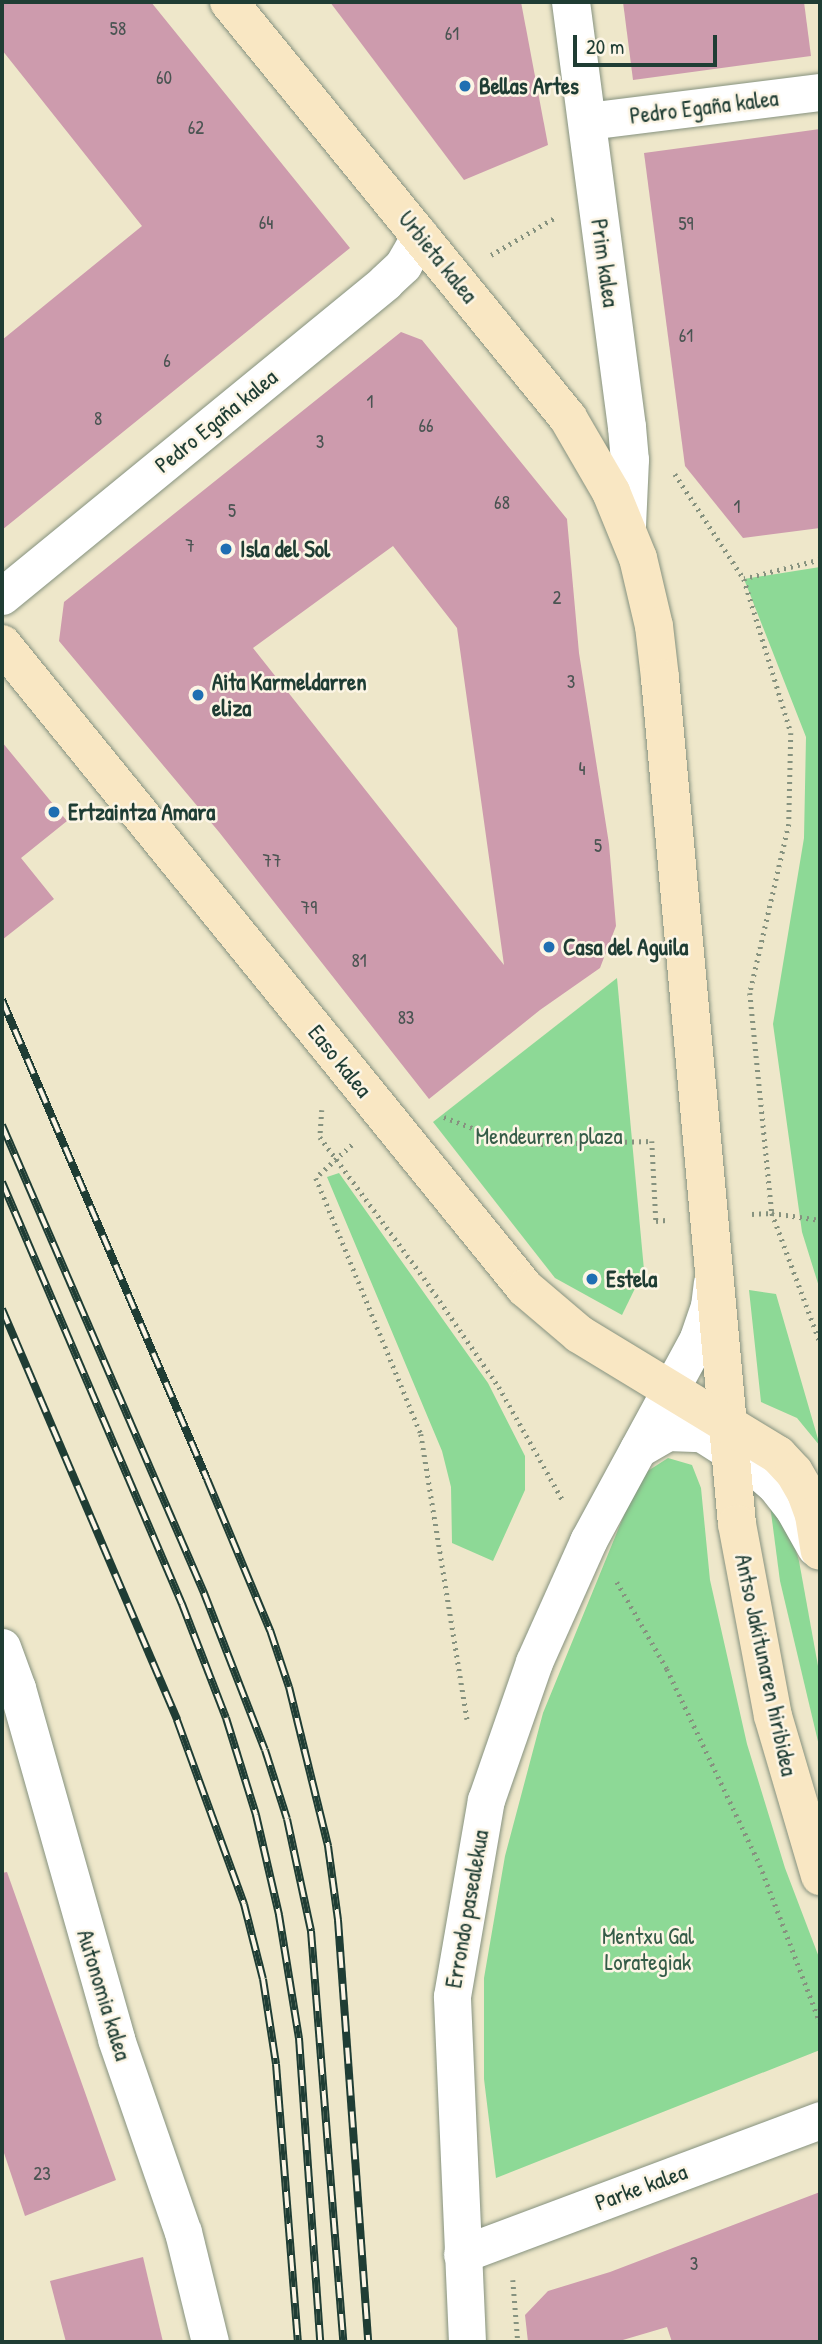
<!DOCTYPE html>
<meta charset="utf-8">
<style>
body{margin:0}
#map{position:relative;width:822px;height:2344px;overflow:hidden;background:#eee7ca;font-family:"Patrick Hand",sans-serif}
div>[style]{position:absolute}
.green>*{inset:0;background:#8dd996}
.building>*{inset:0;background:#cd9bad}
.path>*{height:4.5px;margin-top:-2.25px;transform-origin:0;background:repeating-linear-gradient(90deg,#86927f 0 2px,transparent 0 7px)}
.roads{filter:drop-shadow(0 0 2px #86927f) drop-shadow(0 0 2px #86927f)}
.minor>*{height:37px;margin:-18.5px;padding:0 18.5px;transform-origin:18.5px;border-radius:18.5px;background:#fff}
.tertiary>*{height:38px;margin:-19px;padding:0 19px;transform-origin:19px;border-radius:19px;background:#fff}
.secondary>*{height:38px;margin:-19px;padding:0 19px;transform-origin:19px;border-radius:19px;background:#f9e7c3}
.rail>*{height:8px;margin-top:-4px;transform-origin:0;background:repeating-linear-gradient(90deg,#fcf5e5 0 16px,#1f3d34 0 32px);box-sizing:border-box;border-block:2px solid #1f3d34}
.dots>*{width:19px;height:19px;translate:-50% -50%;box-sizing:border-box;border:4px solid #fcf5e5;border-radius:50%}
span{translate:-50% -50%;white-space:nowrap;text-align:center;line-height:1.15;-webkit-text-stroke:5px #fcf5e5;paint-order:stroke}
.number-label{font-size:19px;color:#4a5452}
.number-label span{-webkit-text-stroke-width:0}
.poi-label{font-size:23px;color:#1f3d34;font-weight:700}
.left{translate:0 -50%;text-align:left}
.street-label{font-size:23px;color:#1f3d34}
.park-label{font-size:23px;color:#355c48}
.frame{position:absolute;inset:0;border:4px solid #1f3d34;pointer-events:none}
.scale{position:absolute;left:573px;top:35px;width:144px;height:32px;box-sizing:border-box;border:4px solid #1f3d34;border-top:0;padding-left:9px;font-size:21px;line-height:24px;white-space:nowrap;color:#1f3d34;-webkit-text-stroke:5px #fcf5e5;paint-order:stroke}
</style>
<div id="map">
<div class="green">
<div style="clip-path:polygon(820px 567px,820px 1290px,802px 1232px,773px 1024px,804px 838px,806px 737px,744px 579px)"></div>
<div style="clip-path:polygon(617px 978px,644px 1270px,622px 1315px,555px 1278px,433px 1122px)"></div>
<div style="clip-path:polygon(339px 1173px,488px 1383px,525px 1456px,525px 1490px,493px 1561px,452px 1543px,451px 1487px,442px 1451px,327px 1177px)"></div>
<div style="clip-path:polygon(749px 1290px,776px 1294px,820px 1446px,797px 1418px,761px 1402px)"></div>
<div style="clip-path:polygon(668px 1458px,692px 1465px,701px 1488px,710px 1580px,747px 1744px,785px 1868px,820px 1960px,820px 2050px,496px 2178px,484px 2079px,484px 1978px,505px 1856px,543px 1713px,640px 1476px)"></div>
<div style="clip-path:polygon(769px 1497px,789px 1528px,799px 1561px,820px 1677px,820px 1750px,780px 1581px)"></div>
</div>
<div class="building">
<div style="clip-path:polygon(2px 2px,151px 2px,350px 248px,2px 530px,2px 340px,142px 226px,2px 50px)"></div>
<div style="clip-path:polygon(330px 2px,521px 2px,548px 145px,464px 180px)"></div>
<div style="clip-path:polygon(623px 2px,804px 2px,811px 56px,633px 80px)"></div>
<div style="clip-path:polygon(820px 129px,820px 528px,743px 538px,685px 466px,644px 153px)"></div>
<div style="clip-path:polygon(evenodd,401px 332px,422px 340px,567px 519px,579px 653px,609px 844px,616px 926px,600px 968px,540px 1010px,429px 1099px,219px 832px,59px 641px,64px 602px,401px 332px,393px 546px,457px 628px,504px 965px,253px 648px,393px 546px)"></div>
<div style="clip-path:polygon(2px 742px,67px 821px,21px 858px,54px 899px,2px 940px)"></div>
<div style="clip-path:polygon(7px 1872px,116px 2180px,25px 2216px,2px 2147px,2px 1873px)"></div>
<div style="clip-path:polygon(820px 2192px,820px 2342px,672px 2342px,667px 2327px,616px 2342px,528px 2342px,525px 2315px,548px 2291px,610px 2272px)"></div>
<div style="clip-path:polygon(143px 2257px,163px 2342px,66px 2342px,50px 2281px)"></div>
</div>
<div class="path">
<div style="left:491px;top:255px;width:75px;rotate:-30.3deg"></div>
<div style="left:675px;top:474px;width:126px;rotate:56.7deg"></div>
<div style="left:820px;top:560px;width:78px;rotate:166deg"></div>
<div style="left:744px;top:579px;width:161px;rotate:73deg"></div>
<div style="left:791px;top:733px;width:91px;rotate:91.3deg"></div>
<div style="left:789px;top:824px;width:173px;rotate:103deg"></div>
<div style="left:750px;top:993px;width:221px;rotate:84.3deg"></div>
<div style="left:772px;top:1213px;width:138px;rotate:69.6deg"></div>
<div style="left:322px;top:1110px;width:27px;rotate:94deg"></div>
<div style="left:320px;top:1137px;width:175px;rotate:53.6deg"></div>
<div style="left:424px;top:1278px;width:132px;rotate:55.5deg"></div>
<div style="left:499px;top:1387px;width:129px;rotate:60.6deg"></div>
<div style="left:444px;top:1117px;width:56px;rotate:21deg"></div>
<div style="left:496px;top:1137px;width:46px;rotate:8.8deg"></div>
<div style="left:541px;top:1144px;width:111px;rotate:-1.5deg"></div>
<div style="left:652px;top:1141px;width:80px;rotate:87.1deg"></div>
<div style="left:656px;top:1221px;width:10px;rotate:-6deg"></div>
<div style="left:352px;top:1145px;width:49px;rotate:137.5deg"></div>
<div style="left:316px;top:1178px;width:277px;rotate:67.7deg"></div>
<div style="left:421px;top:1434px;width:289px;rotate:80.8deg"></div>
<div style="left:752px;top:1214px;width:20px;rotate:-3deg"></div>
<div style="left:772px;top:1213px;width:49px;rotate:8.3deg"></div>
<div style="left:617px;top:1582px;width:100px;rotate:60.1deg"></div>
<div style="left:667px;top:1669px;width:217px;rotate:64.6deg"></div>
<div style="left:760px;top:1865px;width:168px;rotate:69.1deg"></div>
<div style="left:513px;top:2280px;width:62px;rotate:85.4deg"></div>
</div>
<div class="roads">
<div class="minor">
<div style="left:587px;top:121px;width:235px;rotate:-7.1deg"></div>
<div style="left:2px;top:596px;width:495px;rotate:-39.3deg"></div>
<div style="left:385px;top:282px;width:25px;rotate:-43deg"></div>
<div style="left:403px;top:265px;width:34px;rotate:-60deg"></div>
<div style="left:638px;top:1449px;width:34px;rotate:-30deg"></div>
<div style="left:667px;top:1432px;width:34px;rotate:2deg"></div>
<div style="left:701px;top:1433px;width:62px;rotate:32.4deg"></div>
<div style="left:753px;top:1466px;width:29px;rotate:41deg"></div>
<div style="left:775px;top:1485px;width:29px;rotate:52deg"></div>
<div style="left:793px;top:1508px;width:45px;rotate:60.6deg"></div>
<div style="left:2px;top:1647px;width:44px;rotate:69.9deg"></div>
<div style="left:17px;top:1688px;width:365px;rotate:74.2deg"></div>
<div style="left:116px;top:2039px;width:204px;rotate:70.9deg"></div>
<div style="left:183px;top:2232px;width:113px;rotate:76.2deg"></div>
<div style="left:462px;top:2254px;width:382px;rotate:-20.5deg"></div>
<div style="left:467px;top:2342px;width:346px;rotate:-92.5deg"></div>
<div style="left:452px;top:1996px;width:199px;rotate:-80.2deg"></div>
<div style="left:486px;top:1800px;width:146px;rotate:-70.8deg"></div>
<div style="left:534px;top:1662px;width:133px;rotate:-65.9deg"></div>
<div style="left:588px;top:1541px;width:231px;rotate:-61.5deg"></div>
<div style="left:698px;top:1338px;width:34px;rotate:-71deg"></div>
<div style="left:709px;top:1306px;width:23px;rotate:-83deg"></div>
</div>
<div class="tertiary">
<div style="left:571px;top:2px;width:429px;rotate:82.5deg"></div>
<div style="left:627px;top:427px;width:33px;rotate:85deg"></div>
<div style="left:630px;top:460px;width:66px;rotate:92.6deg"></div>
</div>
<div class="secondary">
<div style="left:229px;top:2px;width:537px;rotate:50.82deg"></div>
<div style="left:568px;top:418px;width:86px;rotate:59.8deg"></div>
<div style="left:611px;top:492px;width:71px;rotate:67.8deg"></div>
<div style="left:638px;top:558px;width:70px;rotate:76.8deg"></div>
<div style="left:654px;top:626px;width:52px;rotate:83.4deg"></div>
<div style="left:660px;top:678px;width:849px;rotate:84.8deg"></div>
<div style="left:737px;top:1524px;width:195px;rotate:79.4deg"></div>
<div style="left:773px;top:1716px;width:167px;rotate:73.6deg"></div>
<div style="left:2px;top:644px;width:830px;rotate:50.92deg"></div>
<div style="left:525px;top:1288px;width:71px;rotate:40.4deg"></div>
<div style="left:579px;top:1334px;width:233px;rotate:31.3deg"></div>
<div style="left:778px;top:1455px;width:23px;rotate:47deg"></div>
<div style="left:794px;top:1472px;width:24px;rotate:60deg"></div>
<div style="left:806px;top:1493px;width:23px;rotate:70deg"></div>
<div style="left:814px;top:1515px;width:36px;rotate:81deg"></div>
</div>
</div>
<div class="rail">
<div style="left:2px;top:1000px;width:521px;rotate:66.83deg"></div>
<div style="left:207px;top:1479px;width:164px;rotate:67.4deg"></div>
<div style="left:270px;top:1630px;width:60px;rotate:71.6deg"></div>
<div style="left:289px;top:1687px;width:164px;rotate:76.2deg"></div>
<div style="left:328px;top:1846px;width:75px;rotate:82.3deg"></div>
<div style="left:338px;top:1920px;width:423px;rotate:85.9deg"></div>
<div style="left:2px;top:1125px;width:510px;rotate:66.65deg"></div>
<div style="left:204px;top:1593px;width:168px;rotate:68.8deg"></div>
<div style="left:265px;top:1750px;width:72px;rotate:72.3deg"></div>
<div style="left:287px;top:1819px;width:115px;rotate:77.9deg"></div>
<div style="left:311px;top:1931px;width:412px;rotate:85.5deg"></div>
<div style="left:2px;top:1182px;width:459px;rotate:66.9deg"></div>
<div style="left:182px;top:1604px;width:122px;rotate:68.9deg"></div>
<div style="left:226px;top:1718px;width:102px;rotate:72.8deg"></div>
<div style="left:256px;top:1815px;width:103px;rotate:77deg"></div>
<div style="left:279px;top:1915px;width:125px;rotate:80.8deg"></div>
<div style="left:299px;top:2038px;width:305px;rotate:86deg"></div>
<div style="left:2px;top:1309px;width:447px;rotate:66.9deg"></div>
<div style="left:177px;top:1720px;width:196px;rotate:70deg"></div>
<div style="left:244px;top:1904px;width:77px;rotate:75.8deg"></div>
<div style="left:263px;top:1979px;width:86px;rotate:81.3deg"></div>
<div style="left:276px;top:2064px;width:279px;rotate:85.5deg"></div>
</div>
<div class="dots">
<div style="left:465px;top:86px;background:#1f6fb2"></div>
<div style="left:226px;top:549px;background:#1f6fb2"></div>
<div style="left:198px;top:695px;background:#1f6fb2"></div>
<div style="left:54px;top:812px;background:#1f6fb2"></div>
<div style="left:549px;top:947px;background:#1f6fb2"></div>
<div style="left:592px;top:1279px;background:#1f6fb2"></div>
</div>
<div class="number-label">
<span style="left:118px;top:29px">58</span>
<span style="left:452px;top:34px">61</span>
<span style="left:164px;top:78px">60</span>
<span style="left:196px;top:128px">62</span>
<span style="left:266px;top:223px">64</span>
<span style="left:686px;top:224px">59</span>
<span style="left:686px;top:336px">61</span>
<span style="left:167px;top:361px">6</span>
<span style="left:370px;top:402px">1</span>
<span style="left:98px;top:419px">8</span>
<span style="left:426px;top:426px">66</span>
<span style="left:320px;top:442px">3</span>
<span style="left:502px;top:503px">68</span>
<span style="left:737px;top:507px">1</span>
<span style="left:232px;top:511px">5</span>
<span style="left:190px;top:546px">7</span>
<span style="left:557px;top:598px">2</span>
<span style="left:571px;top:682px">3</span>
<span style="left:582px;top:769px">4</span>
<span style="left:598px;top:846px">5</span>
<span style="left:272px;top:861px">77</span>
<span style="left:309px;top:908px">79</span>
<span style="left:359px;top:961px">81</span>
<span style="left:406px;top:1018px">83</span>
<span style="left:42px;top:2174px">23</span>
<span style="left:694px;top:2264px">3</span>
</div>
<div class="poi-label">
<span class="left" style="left:479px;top:86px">Bellas Artes</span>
<span class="left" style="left:240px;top:549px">Isla del Sol</span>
<span class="left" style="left:212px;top:695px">Aita Karmeldarren<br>eliza</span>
<span class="left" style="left:68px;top:812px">Ertzaintza Amara</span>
<span class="left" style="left:563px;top:947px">Casa del Aguila</span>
<span class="left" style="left:606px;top:1279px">Estela</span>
</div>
<div class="street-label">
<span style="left:704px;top:107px;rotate:-7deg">Pedro Egaña kalea</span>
<span style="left:438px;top:257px;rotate:51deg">Urbieta kalea</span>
<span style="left:605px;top:263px;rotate:82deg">Prim kalea</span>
<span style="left:216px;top:421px;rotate:-39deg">Pedro Egaña kalea</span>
<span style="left:340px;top:1061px;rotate:51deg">Easo kalea</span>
<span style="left:766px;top:1665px;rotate:78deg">Antso Jakitunaren hiribidea</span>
<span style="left:467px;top:1909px;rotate:-80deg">Errondo pasealekua</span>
<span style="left:104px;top:1995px;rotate:73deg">Autonomia kalea</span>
<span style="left:641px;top:2187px;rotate:-20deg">Parke kalea</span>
</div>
<div class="park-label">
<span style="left:549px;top:1136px">Mendeurren plaza</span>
<span style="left:648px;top:1949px">Mentxu Gal<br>Lorategiak</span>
</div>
<div class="frame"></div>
<div class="scale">20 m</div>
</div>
